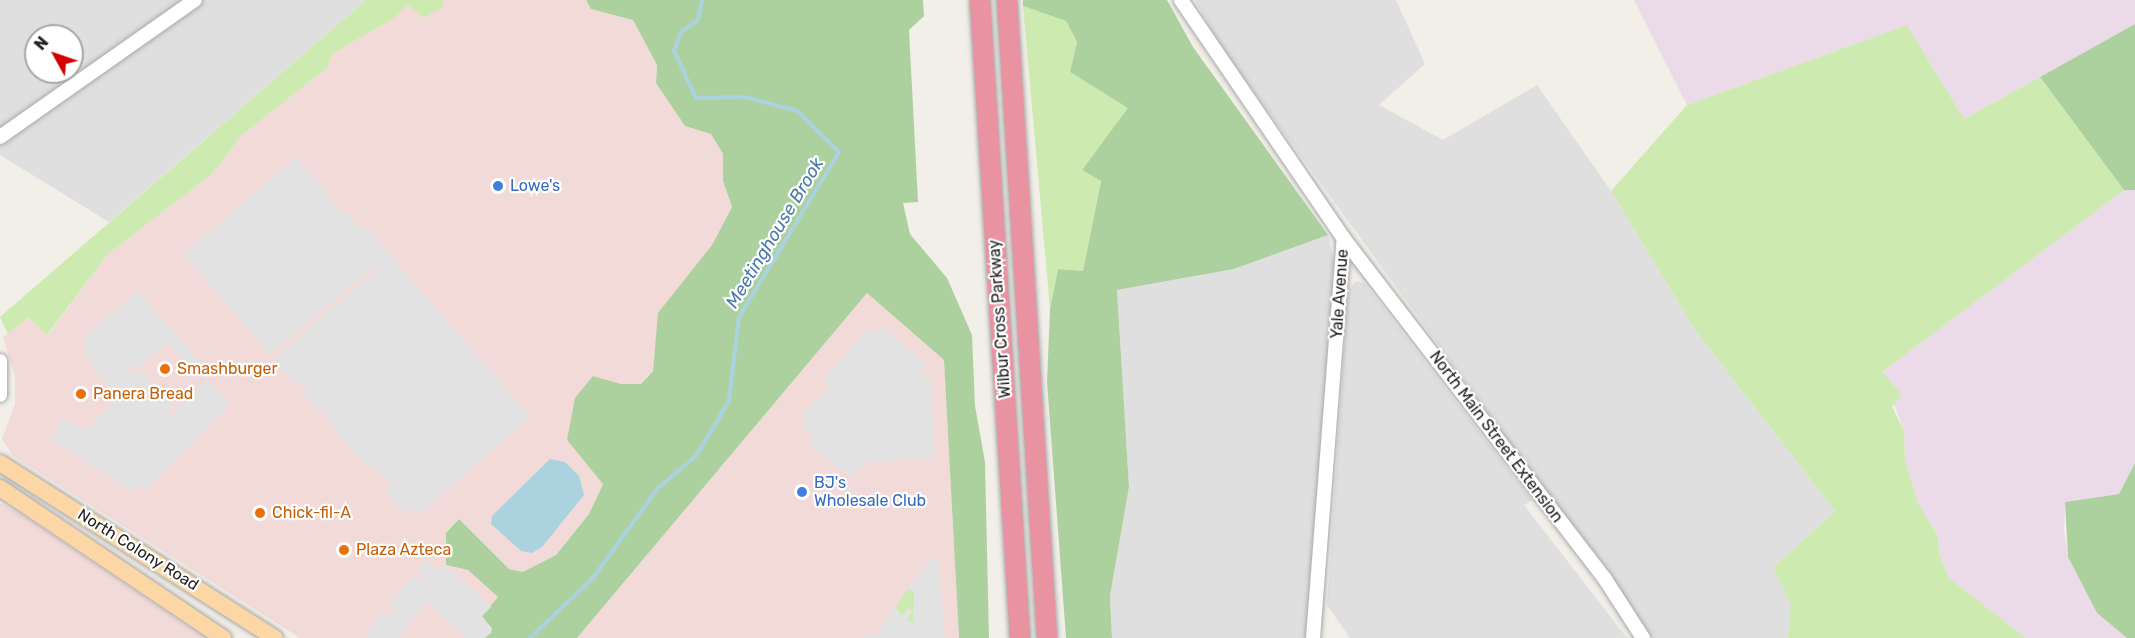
<!DOCTYPE html>
<style>
body{margin:0}
#map{position:relative;width:2135px;height:638px;overflow:hidden;background:#f2efe9;font-family:Rubik,sans-serif}
div>[style]{position:absolute}
.residential>*{inset:0;background:#e0dfdf}
.commercial>*{inset:0;background:#f2dad9}
.industrial>*{inset:0;background:#ebdbe8}
.grass>*{inset:0;background:#cdebb0}
.forest>*{inset:0;background:#add19e}
.parking>*{inset:0;background:#e2e2e2}
.water>*{inset:0;background:#aad3df}
.stream>*{height:4px;margin:-2px;padding:0 2px;transform-origin:2px;border-radius:2px;background:#aad3df}
.roads{filter:drop-shadow(0 0 2px #a9a9a9) drop-shadow(0 0 2px #a9a9a9)}
.minor>*{height:14px;margin:-7px;padding:0 7px;transform-origin:7px;border-radius:7px;background:#fff}
.major>*{height:16px;margin:-8px;padding:0 8px;transform-origin:8px;border-radius:8px;background:#fcd6a4}
.highway>*{height:20px;margin:-10px;padding:0 10px;transform-origin:10px;border-radius:10px;background:#e892a2}
.dots>*{width:16px;height:16px;translate:-50% -50%;box-sizing:border-box;border:3px solid #fff;border-radius:50%}
span{translate:-50% -50%;white-space:nowrap;text-align:center;line-height:1.15;-webkit-text-stroke:4.5px #fff;paint-order:stroke}
.shop-label{font-size:16px;color:#366cbe}
.left{translate:0 -50%;text-align:left}
.street-label{font-size:16px;color:#222}
.food-label{font-size:16px;color:#c56008}
.water-label{font-size:18px;color:#4a7aab;font-style:italic}
.north{position:absolute;left:24px;top:24px;width:60px;height:60px;box-sizing:border-box;background:#fff;border:2px solid #a7a7a7;border-radius:50%;rotate:310deg;font-size:16px;font-weight:700;line-height:24px;text-align:center;color:#222}
.north::after{content:'';display:block;margin:auto;width:21px;height:27px;background:#d40000;clip-path:polygon(50% 0,100% 100%,50% 72%,0 100%)}
</style>
<div id="map">
<div class="residential">
<div style="clip-path:polygon(evenodd,0 0,366px 0,109px 222px,0 155px,0 0,36px 36px,72px 36px,72px 72px,36px 72px,36px 36px)"></div>
<div style="clip-path:polygon(1195px 0,1396px 0,1425px 64px,1379px 105px,1443px 140px,1537px 85px,1611px 191px,1695px 330px,1835px 511px,1773px 568px,1791px 605px,1788px 638px,1652px 638px,1222px 48px)"></div>
<div style="clip-path:polygon(1328px 235px,1334px 264px,1309px 638px,1112px 638px,1110px 596px,1129px 487px,1117px 290px,1234px 269px)"></div>
<div style="clip-path:polygon(1356px 281px,1364px 283px,1532px 500px,1524px 505px,1627px 638px,1350px 638px,1327px 605px,1348px 291px)"></div>
</div>
<div class="commercial">
<div style="clip-path:polygon(443px 0,586px 0,591px 9px,633px 20px,657px 65px,656px 83px,685px 126px,711px 134px,723px 154px,723px 181px,732px 207px,712px 245px,659px 313px,653px 370px,641px 384px,621px 384px,593px 376px,567px 440px,603px 483px,589px 514px,556px 555px,524px 572px,509px 569px,459px 519px,446px 533px,446px 565px,468px 570px,498px 597px,491px 607px,485px 638px,300px 638px,13px 456px,2px 439px,15px 404px,15px 376px,3px 337px,28px 317px,48px 335px,108px 254px,212px 174px,242px 135px,327px 68px,332px 54px,393px 19px,408px 5px,444px 7px)"></div>
<div style="clip-path:polygon(867px 293px,944px 360px,959px 638px,577px 638px)"></div>
<div style="clip-path:polygon(0 503px,27px 518px,205px 638px,0 638px)"></div>
</div>
<div class="industrial">
<div style="clip-path:polygon(1634px 0,2135px 0,2135px 24px,1964px 119px,1907px 25px,1687px 105px)"></div>
<div style="clip-path:polygon(2124px 190px,2135px 190px,2135px 463px,2119px 494px,2065px 502px,2064px 532px,2068px 557px,2097px 613px,2127px 638px,2026px 638px,1949px 578px,1939px 554px,1938px 536px,1918px 503px,1905px 460px,1904px 430px,1882px 372px)"></div>
</div>
<div class="grass">
<div style="clip-path:polygon(366px 0,443px 0,444px 6px,424px 18px,408px 5px,393px 19px,332px 54px,327px 68px,242px 135px,212px 174px,108px 254px,47px 335px,28px 317px,8px 334px,0 317px)"></div>
<div style="clip-path:polygon(1023px 6px,1066px 21px,1077px 42px,1070px 72px,1129px 108px,1082px 170px,1101px 180px,1083px 271px,1058px 269px,1050px 309px)"></div>
<div style="clip-path:polygon(1907px 25px,1964px 119px,2040px 77px,2124px 190px,1882px 372px,1902px 395px,1892px 407px,1904px 430px,1905px 460px,1918px 503px,1938px 536px,1939px 554px,1949px 578px,2026px 638px,1788px 638px,1791px 605px,1773px 568px,1835px 511px,1695px 330px,1611px 191px,1687px 105px)"></div>
<div style="clip-path:polygon(908px 589px,914px 591px,913px 624px,906px 619px,908px 609px,902px 616px,894px 609px)"></div>
</div>
<div class="forest">
<div style="clip-path:polygon(586px 0,923px 0,924px 16px,909px 30px,918px 202px,903px 203px,910px 234px,947px 278px,972px 335px,975px 406px,985px 462px,989px 638px,959px 638px,944px 360px,867px 293px,577px 638px,485px 638px,492px 629px,482px 616px,498px 597px,468px 570px,446px 565px,446px 533px,459px 519px,509px 569px,523px 572px,556px 555px,589px 514px,603px 484px,567px 440px,575px 398px,593px 376px,621px 384px,641px 384px,653px 371px,658px 313px,712px 245px,732px 207px,723px 181px,723px 154px,711px 134px,685px 126px,656px 83px,657px 65px,633px 20px,591px 9px)"></div>
<div style="clip-path:polygon(1023px 0,1167px 0,1193px 47px,1328px 235px,1234px 269px,1117px 290px,1129px 487px,1110px 596px,1112px 638px,1066px 638px,1047px 382px,1050px 309px,1058px 269px,1083px 271px,1101px 181px,1082px 170px,1128px 108px,1070px 72px,1077px 42px,1066px 21px,1023px 6px)"></div>
<div style="clip-path:polygon(2135px 24px,2135px 190px,2124px 190px,2040px 77px)"></div>
<div style="clip-path:polygon(2135px 463px,2135px 638px,2127px 638px,2097px 613px,2068px 557px,2065px 502px,2119px 494px)"></div>
</div>
<div class="parking">
<div style="clip-path:polygon(296px 157px,344px 214px,347px 212px,362px 230px,367px 228px,530px 417px,419px 514px,411px 508px,404px 514px,384px 490px,391px 483px,371px 465px,367px 467px,326px 419px,328px 415px,323px 409px,319px 412px,303px 394px,306px 390px,300px 383px,297px 386px,274px 359px,378px 268px,374px 266px,270px 355px,184px 254px)"></div>
<div style="clip-path:polygon(138px 291px,211px 375px,203px 380px,167px 343px,134px 371px,127px 364px,125px 368px,132px 375px,140px 369px,174px 403px,168px 411px,178px 421px,174px 412px,207px 380px,231px 403px,145px 491px,136px 484px,132px 492px,51px 439px,63px 419px,86px 430px,126px 390px,117px 394px,90px 367px,93px 363px,83px 353px,87px 335px)"></div>
<div style="clip-path:polygon(882px 327px,925px 363px,919px 375px,930px 377px,935px 458px,868px 462px,849px 477px,807px 443px,813px 434px,804px 427px,804px 410px,831px 388px,824px 380px,867px 329px,874px 335px)"></div>
<div style="clip-path:polygon(932px 558px,939px 559px,944px 638px,863px 638px,872px 632px,876px 637px,894px 606px,902px 616px,909px 608px,912px 612px,906px 620px,914px 623px,914px 591px,908px 589px)"></div>
<div style="clip-path:polygon(428px 560px,438px 571px,446px 565px,491px 607px,482px 616px,492px 632px,485px 638px,463px 638px,464px 635px,425px 601px,399px 638px,364px 638px,382px 611px,389px 616px,396px 610px,389px 603px,414px 576px,424px 581px,418px 569px)"></div>
</div>
<div class="water">
<div style="clip-path:polygon(550px 459px,565px 462px,579px 476px,584px 495px,542px 547px,532px 553px,521px 551px,491px 524px,492px 516px)"></div>
</div>
<div class="stream">
<div style="left:530px;top:638px;width:87px;rotate:-43.6deg"></div>
<div style="left:593px;top:578px;width:111px;rotate:-54.2deg"></div>
<div style="left:658px;top:488px;width:50px;rotate:-40.1deg"></div>
<div style="left:696px;top:456px;width:64px;rotate:-59deg"></div>
<div style="left:729px;top:401px;width:85px;rotate:-83.2deg"></div>
<div style="left:739px;top:317px;width:193px;rotate:-58.8deg"></div>
<div style="left:839px;top:152px;width:59px;rotate:-135.7deg"></div>
<div style="left:797px;top:111px;width:54px;rotate:-164.9deg"></div>
<div style="left:745px;top:97px;width:49px;rotate:178.8deg"></div>
<div style="left:696px;top:98px;width:52px;rotate:-115.1deg"></div>
<div style="left:674px;top:51px;width:20px;rotate:-70deg"></div>
<div style="left:681px;top:32px;width:21px;rotate:-35deg"></div>
<div style="left:698px;top:20px;width:20px;rotate:-79deg"></div>
</div>
<div class="roads">
<div class="minor">
<div style="left:1181px;top:0;width:289px;rotate:55.7deg"></div>
<div style="left:1344px;top:239px;width:429px;rotate:52.5deg"></div>
<div style="left:1605px;top:579px;width:70px;rotate:57.2deg"></div>
<div style="left:0;top:137px;width:238px;rotate:-35.1deg"></div>
<div style="left:0;top:361px;width:34px;rotate:90deg"></div>
<div style="left:1313px;top:638px;width:400px;rotate:-85.6deg"></div>
</div>
<div class="major">
<div style="left:0;top:463px;width:326px;rotate:32.5deg"></div>
<div style="left:0;top:488px;width:269px;rotate:33.9deg"></div>
</div>
<div class="highway">
<div style="left:980px;top:0;width:639px;rotate:86.41deg"></div>
<div style="left:1007px;top:0;width:639px;rotate:86.41deg"></div>
</div>
</div>
<div class="dots">
<div style="left:498px;top:186px;background:#3f7fe0"></div>
<div style="left:165px;top:369px;background:#e8710a"></div>
<div style="left:81px;top:394px;background:#e8710a"></div>
<div style="left:802px;top:492px;background:#3f7fe0"></div>
<div style="left:260px;top:513px;background:#e8710a"></div>
<div style="left:344px;top:550px;background:#e8710a"></div>
</div>
<div class="shop-label">
<span class="left" style="left:510px;top:186px">Lowe's</span>
<span class="left" style="left:814px;top:492px">BJ's<br>Wholesale Club</span>
</div>
<div class="street-label">
<span style="left:1340px;top:294px;rotate:-86deg">Yale Avenue</span>
<span style="left:1000px;top:319px;rotate:-94deg">Wilbur Cross Parkway</span>
<span style="left:1496px;top:437px;rotate:53deg">North Main Street Extension</span>
<span style="left:138px;top:550px;rotate:32deg">North Colony Road</span>
</div>
<div class="food-label">
<span class="left" style="left:177px;top:369px">Smashburger</span>
<span class="left" style="left:93px;top:394px">Panera Bread</span>
<span class="left" style="left:272px;top:513px">Chick-fil-A</span>
<span class="left" style="left:356px;top:550px">Plaza Azteca</span>
</div>
<div class="water-label">
<span style="left:775px;top:233px;rotate:-59deg">Meetinghouse Brook</span>
</div>
<div class="north">N</div>
</div>
